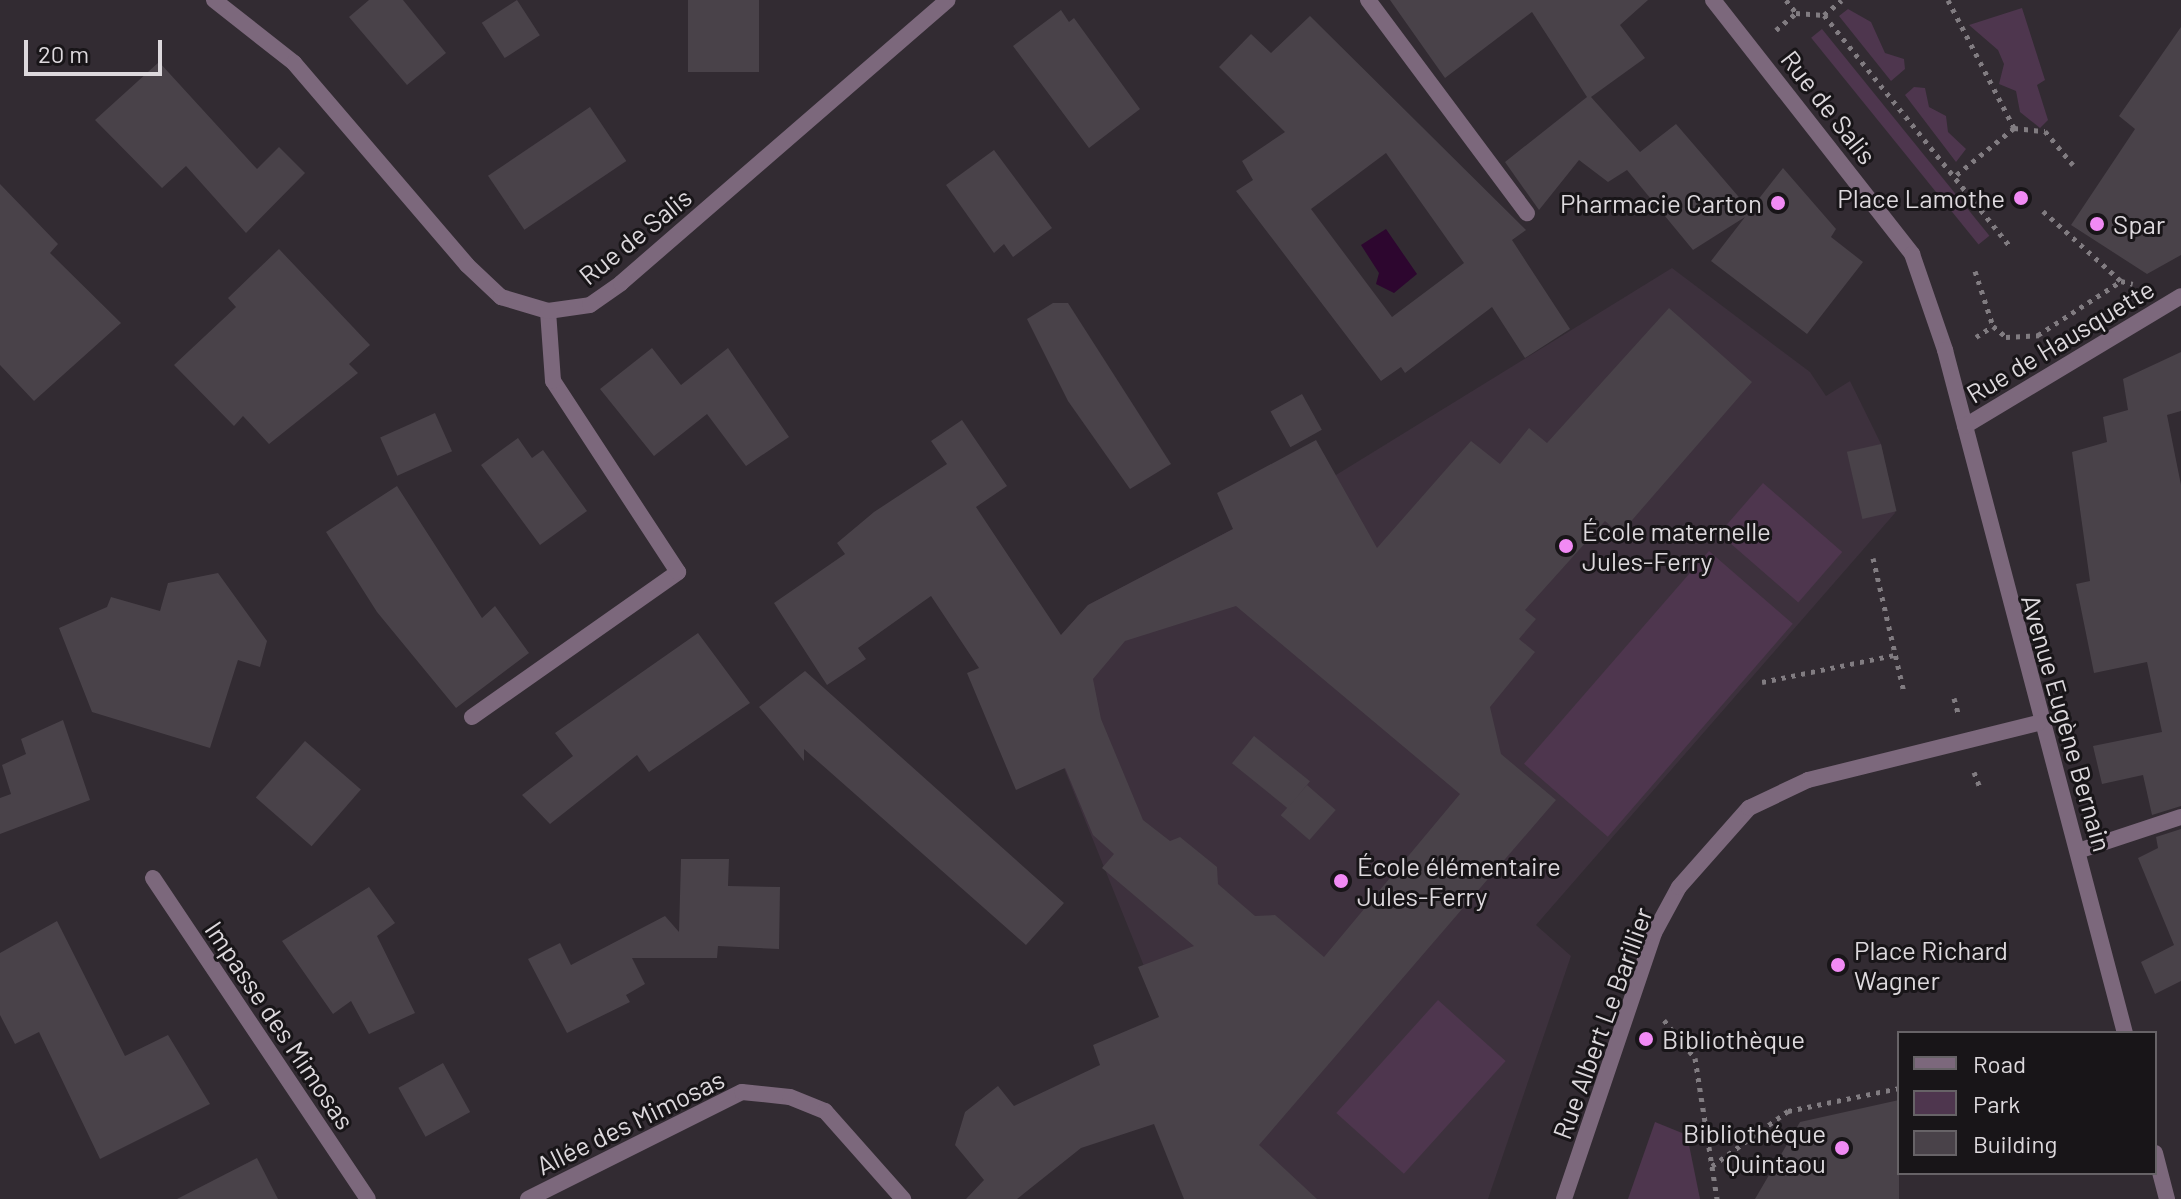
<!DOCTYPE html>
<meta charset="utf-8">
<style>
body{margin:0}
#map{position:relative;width:2181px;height:1199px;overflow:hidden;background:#322b32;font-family:Barlow,sans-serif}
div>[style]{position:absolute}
.built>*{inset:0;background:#3d313d}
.green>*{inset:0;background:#4e364e;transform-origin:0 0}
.water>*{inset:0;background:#2d062f}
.building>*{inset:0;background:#494249;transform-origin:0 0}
.path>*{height:5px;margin-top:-2.5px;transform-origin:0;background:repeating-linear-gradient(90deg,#817c81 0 4px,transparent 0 10px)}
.service>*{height:16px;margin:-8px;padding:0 8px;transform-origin:8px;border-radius:8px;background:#7c687c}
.minor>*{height:16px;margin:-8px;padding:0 8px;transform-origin:8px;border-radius:8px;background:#7c687c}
.tertiary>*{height:16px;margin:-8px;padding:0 8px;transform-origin:8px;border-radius:8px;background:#7c687c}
.dots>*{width:22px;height:22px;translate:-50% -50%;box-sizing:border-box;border:4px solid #181518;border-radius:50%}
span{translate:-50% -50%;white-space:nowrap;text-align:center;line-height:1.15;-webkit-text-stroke:6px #181518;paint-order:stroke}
.street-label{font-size:26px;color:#ddd9dd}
.poi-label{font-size:26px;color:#ddd9dd}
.right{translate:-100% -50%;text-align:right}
.left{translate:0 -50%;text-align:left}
.legend{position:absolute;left:1897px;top:1031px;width:260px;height:144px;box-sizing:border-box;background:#181518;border:2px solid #676367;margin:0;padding:10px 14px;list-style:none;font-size:24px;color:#ddd9dd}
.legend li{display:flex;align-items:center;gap:16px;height:40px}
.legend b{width:40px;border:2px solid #676367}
.scale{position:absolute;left:24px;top:40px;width:138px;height:36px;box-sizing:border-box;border:4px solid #ddd9dd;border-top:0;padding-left:10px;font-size:24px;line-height:28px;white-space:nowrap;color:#ddd9dd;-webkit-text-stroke:6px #181518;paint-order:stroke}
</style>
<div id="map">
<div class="built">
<div style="clip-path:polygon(1672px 268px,1810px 372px,1826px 396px,1850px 381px,1881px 444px,1895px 513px,1536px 925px,1571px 956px,1488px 1199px,1238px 1199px,1026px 674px,1088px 605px,1336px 475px)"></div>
</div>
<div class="green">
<div style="clip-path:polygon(2022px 8px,2045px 80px,2037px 85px,2048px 120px,2040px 128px,2020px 112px,2016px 91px,1999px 84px,2004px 64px,1998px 50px,1969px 25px)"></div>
<div style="clip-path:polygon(1848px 9px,1871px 22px,1885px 53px,1904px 59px,1905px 69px,1891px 81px,1839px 16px)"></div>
<div style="left:1822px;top:29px;width:266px;height:14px;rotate:51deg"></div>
<div style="clip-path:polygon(1914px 87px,1925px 88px,1929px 107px,1946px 116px,1948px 132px,1966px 149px,1956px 162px,1905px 95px)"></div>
<div style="left:1763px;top:483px;width:105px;height:67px;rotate:41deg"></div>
<div style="left:1709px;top:551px;width:111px;height:282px;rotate:41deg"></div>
<div style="left:1438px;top:1000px;width:91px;height:152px;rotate:42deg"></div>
<div style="clip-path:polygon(1655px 1122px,1687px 1135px,1700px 1199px,1628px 1199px)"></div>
</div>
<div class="water">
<div style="clip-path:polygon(1386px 229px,1417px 274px,1394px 293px,1376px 284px,1379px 273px,1361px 245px)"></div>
</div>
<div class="building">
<div style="clip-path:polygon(369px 0,403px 0,446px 53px,407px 85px,349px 17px)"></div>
<div style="left:517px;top:0;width:42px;height:42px;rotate:57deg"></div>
<div style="left:688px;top:0;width:71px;height:72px"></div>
<div style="clip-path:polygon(1390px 0,1648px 0,1620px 25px,1645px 58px,1591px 97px,1640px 152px,1676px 124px,1750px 210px,1783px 168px,1836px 229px,1831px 237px,1863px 262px,1807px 334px,1711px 261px,1745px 217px,1693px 250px,1627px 170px,1608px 182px,1579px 160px,1539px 210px,1505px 162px,1587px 97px,1532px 12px,1445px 78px)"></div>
<div style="clip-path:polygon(1061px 10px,1069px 22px,1074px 18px,1140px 109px,1089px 148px,1013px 46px)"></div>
<div style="clip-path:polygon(evenodd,1310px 16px,1526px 230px,1512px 240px,1570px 329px,1525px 358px,1492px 307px,1405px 373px,1401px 367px,1381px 381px,1236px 191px,1253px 180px,1242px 161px,1285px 132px,1219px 67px,1251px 34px,1271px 53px,1310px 16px,1386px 153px,1464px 263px,1392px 317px,1311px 209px,1386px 153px)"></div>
<div style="clip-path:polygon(2181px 27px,2181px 255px,2147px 274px,2071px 225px,2135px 129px,2119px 116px)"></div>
<div style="clip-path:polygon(159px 62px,257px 169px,279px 147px,305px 173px,246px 233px,186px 166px,162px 188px,95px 120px)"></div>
<div style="left:590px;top:107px;width:65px;height:123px;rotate:56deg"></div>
<div style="clip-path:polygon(994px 150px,1052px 228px,1013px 257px,1004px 244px,994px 253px,946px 185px)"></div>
<div style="clip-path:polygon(0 184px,58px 244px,50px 253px,121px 323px,34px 401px,0 365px)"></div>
<div style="clip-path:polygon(279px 249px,370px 345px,349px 364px,358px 373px,269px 444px,243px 416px,234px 426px,174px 365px,236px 307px,228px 298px)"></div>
<div style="clip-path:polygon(1053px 303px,1068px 303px,1171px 464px,1130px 489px,1068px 401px,1027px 319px)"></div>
<div style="clip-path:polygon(evenodd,1669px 308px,1752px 382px,1620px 534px,1605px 521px,1525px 610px,1536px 619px,1519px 639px,1535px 652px,1490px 707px,1501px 754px,1556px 800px,1259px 1145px,1317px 1199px,1184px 1199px,1154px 1124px,1081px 1148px,1017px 1199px,966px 1199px,984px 1180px,955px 1145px,965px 1112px,998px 1086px,1014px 1106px,1100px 1065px,1093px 1045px,1159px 1017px,1138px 967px,1194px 946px,1102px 868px,1114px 854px,1093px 835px,1065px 768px,1016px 790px,967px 673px,979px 668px,931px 596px,858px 648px,866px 659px,827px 685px,774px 603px,845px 554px,837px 543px,874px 512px,947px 464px,931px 441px,962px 420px,1007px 486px,976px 507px,1061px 635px,1088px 605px,1233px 529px,1217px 493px,1316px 440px,1377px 548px,1471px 441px,1500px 464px,1529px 428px,1547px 443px,1669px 308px,1236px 606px,1460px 794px,1324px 957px,1275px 915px,1255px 916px,1218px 884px,1217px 867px,1180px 837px,1170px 841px,1143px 820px,1101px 719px,1093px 679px,1125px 641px,1236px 606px)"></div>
<div style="clip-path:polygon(652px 348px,681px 385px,728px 348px,789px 437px,746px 466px,707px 414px,654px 456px,600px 389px)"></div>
<div style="clip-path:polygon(2181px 352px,2181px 411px,2167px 415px,2181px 485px,2181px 806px,2152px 815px,2143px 775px,2102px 784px,2093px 746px,2162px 732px,2147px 662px,2094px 673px,2076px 584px,2090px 581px,2072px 452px,2107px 442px,2103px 417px,2128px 410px,2123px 379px)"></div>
<div style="left:1302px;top:394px;width:41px;height:36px;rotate:61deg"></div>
<div style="left:435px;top:413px;width:42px;height:60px;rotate:66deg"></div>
<div style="clip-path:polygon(518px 438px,532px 458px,543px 450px,587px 511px,540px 545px,481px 465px)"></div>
<div style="left:1881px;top:444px;width:69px;height:35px;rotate:77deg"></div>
<div style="clip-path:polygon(397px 486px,482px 618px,495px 606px,529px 653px,456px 708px,377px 612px,326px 532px)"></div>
<div style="clip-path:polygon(218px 573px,267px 641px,260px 667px,238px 660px,210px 748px,92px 712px,59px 628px,107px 607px,111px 597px,160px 611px,168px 583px)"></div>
<div style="clip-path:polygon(698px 633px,750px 703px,649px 772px,637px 755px,550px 824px,522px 795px,573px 756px,555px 733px)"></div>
<div style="clip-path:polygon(805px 671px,1064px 903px,1026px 945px,804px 749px,804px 761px,759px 707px)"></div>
<div style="clip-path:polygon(63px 720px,90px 800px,0 834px,0 798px,11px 794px,2px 765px,26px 754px,21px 739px)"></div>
<div style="left:1254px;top:736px;width:72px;height:35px;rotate:39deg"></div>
<div style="left:305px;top:741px;width:74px;height:75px;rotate:41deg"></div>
<div style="left:1307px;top:785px;width:38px;height:40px;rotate:41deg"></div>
<div style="clip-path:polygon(2181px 829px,2181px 981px,2155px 994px,2141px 962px,2174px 945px,2138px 858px,2158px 848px,2156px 837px)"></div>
<div style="clip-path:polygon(681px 859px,729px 859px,728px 886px,780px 887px,779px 949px,718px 946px,717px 958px,632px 958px,645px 984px,626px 995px,630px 1002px,567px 1033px,528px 959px,560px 943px,571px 965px,665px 916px,679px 932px)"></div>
<div style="clip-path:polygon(369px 887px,395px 923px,377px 936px,415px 1013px,369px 1034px,351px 1001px,333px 1014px,282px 941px)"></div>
<div style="clip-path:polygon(57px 921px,125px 1056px,168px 1035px,210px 1104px,100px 1159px,39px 1032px,15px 1044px,0 1015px,0 953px)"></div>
<div style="left:443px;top:1063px;width:56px;height:51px;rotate:61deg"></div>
<div style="clip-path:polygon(1899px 1100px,1899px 1199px,1755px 1199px,1800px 1122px)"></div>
<div style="clip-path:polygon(257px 1158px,278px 1199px,177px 1199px)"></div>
</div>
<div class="path">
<div style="left:1786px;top:0;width:16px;rotate:52deg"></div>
<div style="left:1796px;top:13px;width:28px;rotate:4deg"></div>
<div style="left:1824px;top:15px;width:23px;rotate:-40deg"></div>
<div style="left:1948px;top:0;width:144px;rotate:62.7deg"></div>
<div style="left:2014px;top:128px;width:77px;rotate:140.8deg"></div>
<div style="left:1824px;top:15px;width:295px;rotate:51.2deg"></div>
<div style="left:1776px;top:30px;width:26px;rotate:-40deg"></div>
<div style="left:2014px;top:128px;width:31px;rotate:6deg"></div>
<div style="left:2045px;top:131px;width:44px;rotate:50.5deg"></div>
<div style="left:2043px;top:211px;width:105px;rotate:41.9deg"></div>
<div style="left:1975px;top:271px;width:58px;rotate:71.9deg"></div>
<div style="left:2038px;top:335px;width:99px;rotate:-33deg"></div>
<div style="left:2121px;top:281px;width:12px;rotate:14deg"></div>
<div style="left:1976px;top:337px;width:20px;rotate:-33deg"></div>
<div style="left:1993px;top:326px;width:17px;rotate:40deg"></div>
<div style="left:2006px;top:337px;width:33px;rotate:-3deg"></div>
<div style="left:1873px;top:558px;width:138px;rotate:77deg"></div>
<div style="left:1762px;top:682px;width:136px;rotate:-11.5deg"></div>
<div style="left:1954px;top:698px;width:16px;rotate:75deg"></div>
<div style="left:1974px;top:772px;width:17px;rotate:69deg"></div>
<div style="left:1664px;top:1020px;width:49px;rotate:50.8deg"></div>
<div style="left:1695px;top:1058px;width:143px;rotate:81.1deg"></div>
<div style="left:1712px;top:1166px;width:94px;rotate:-35.9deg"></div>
<div style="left:1788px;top:1111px;width:113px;rotate:-11.7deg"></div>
</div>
<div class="service">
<div style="left:1368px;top:0;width:266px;rotate:53.3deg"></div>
<div style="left:472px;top:717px;width:252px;rotate:-35.1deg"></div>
<div style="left:678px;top:572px;width:228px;rotate:-123.2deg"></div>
<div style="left:553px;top:381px;width:70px;rotate:-94.1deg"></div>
</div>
<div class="minor">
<div style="left:2078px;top:851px;width:108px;rotate:-18.3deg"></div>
<div style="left:153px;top:878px;width:386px;rotate:56.2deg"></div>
<div style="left:528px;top:1199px;width:239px;rotate:-26.6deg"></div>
<div style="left:742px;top:1092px;width:48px;rotate:5.9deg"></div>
<div style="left:790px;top:1097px;width:38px;rotate:22deg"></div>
<div style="left:825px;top:1111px;width:118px;rotate:48.4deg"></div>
</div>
<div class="tertiary">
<div style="left:214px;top:0;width:102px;rotate:38.2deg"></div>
<div style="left:294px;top:63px;width:266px;rotate:49.4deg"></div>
<div style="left:467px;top:265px;width:47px;rotate:43.3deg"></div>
<div style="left:501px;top:297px;width:49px;rotate:16.6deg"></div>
<div style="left:548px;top:311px;width:42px;rotate:-8.1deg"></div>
<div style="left:590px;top:305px;width:38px;rotate:-35deg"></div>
<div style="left:621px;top:283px;width:432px;rotate:-40.9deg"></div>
<div style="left:1713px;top:0;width:323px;rotate:51.9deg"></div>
<div style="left:1912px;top:254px;width:102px;rotate:71deg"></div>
<div style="left:1945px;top:350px;width:706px;rotate:75.24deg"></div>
<div style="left:1965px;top:426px;width:252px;rotate:-31deg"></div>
<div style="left:2155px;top:1153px;width:48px;rotate:75.4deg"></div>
<div style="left:1564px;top:1199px;width:281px;rotate:-71.3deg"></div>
<div style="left:1654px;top:933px;width:52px;rotate:-61.5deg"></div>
<div style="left:1679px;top:887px;width:106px;rotate:-48.5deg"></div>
<div style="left:1749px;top:808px;width:65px;rotate:-25.4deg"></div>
<div style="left:1808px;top:780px;width:237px;rotate:-13.9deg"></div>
</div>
<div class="dots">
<div style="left:2021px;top:198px;background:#f18af4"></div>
<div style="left:1778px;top:203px;background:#f18af4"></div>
<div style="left:2097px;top:224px;background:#f18af4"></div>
<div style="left:1566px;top:546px;background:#f18af4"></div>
<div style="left:1341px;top:881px;background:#f18af4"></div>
<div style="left:1838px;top:965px;background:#f18af4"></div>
<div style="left:1646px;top:1039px;background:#f18af4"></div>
<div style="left:1842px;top:1148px;background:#f18af4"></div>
</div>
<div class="street-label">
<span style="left:1829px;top:107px;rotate:52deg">Rue de Salis</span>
<span style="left:635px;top:236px;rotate:-39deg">Rue de Salis</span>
<span style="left:2060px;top:341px;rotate:-31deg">Rue de Hausquette</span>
<span style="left:2067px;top:723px;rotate:74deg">Avenue Eugène Bernain</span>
<span style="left:1602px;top:1023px;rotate:-70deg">Rue Albert Le Barillier</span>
<span style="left:280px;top:1025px;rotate:56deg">Impasse des Mimosas</span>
<span style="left:630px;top:1122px;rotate:-26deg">Allée des Mimosas</span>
</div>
<div class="poi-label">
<span class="right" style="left:2005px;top:198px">Place Lamothe</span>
<span class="right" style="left:1762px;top:203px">Pharmacie Carton</span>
<span class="left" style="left:2113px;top:224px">Spar</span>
<span class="left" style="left:1582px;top:546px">École maternelle<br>Jules-Ferry</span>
<span class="left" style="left:1357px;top:881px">École élémentaire<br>Jules-Ferry</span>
<span class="left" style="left:1854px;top:965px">Place Richard<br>Wagner</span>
<span class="left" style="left:1662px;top:1039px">Bibliothèque</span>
<span class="right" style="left:1826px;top:1148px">Bibliothéque<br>Quintaou</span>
</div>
<ul class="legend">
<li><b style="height:10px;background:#7c687c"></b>Road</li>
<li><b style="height:22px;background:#4e364e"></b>Park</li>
<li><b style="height:22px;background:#494249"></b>Building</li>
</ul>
<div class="scale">20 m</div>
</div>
